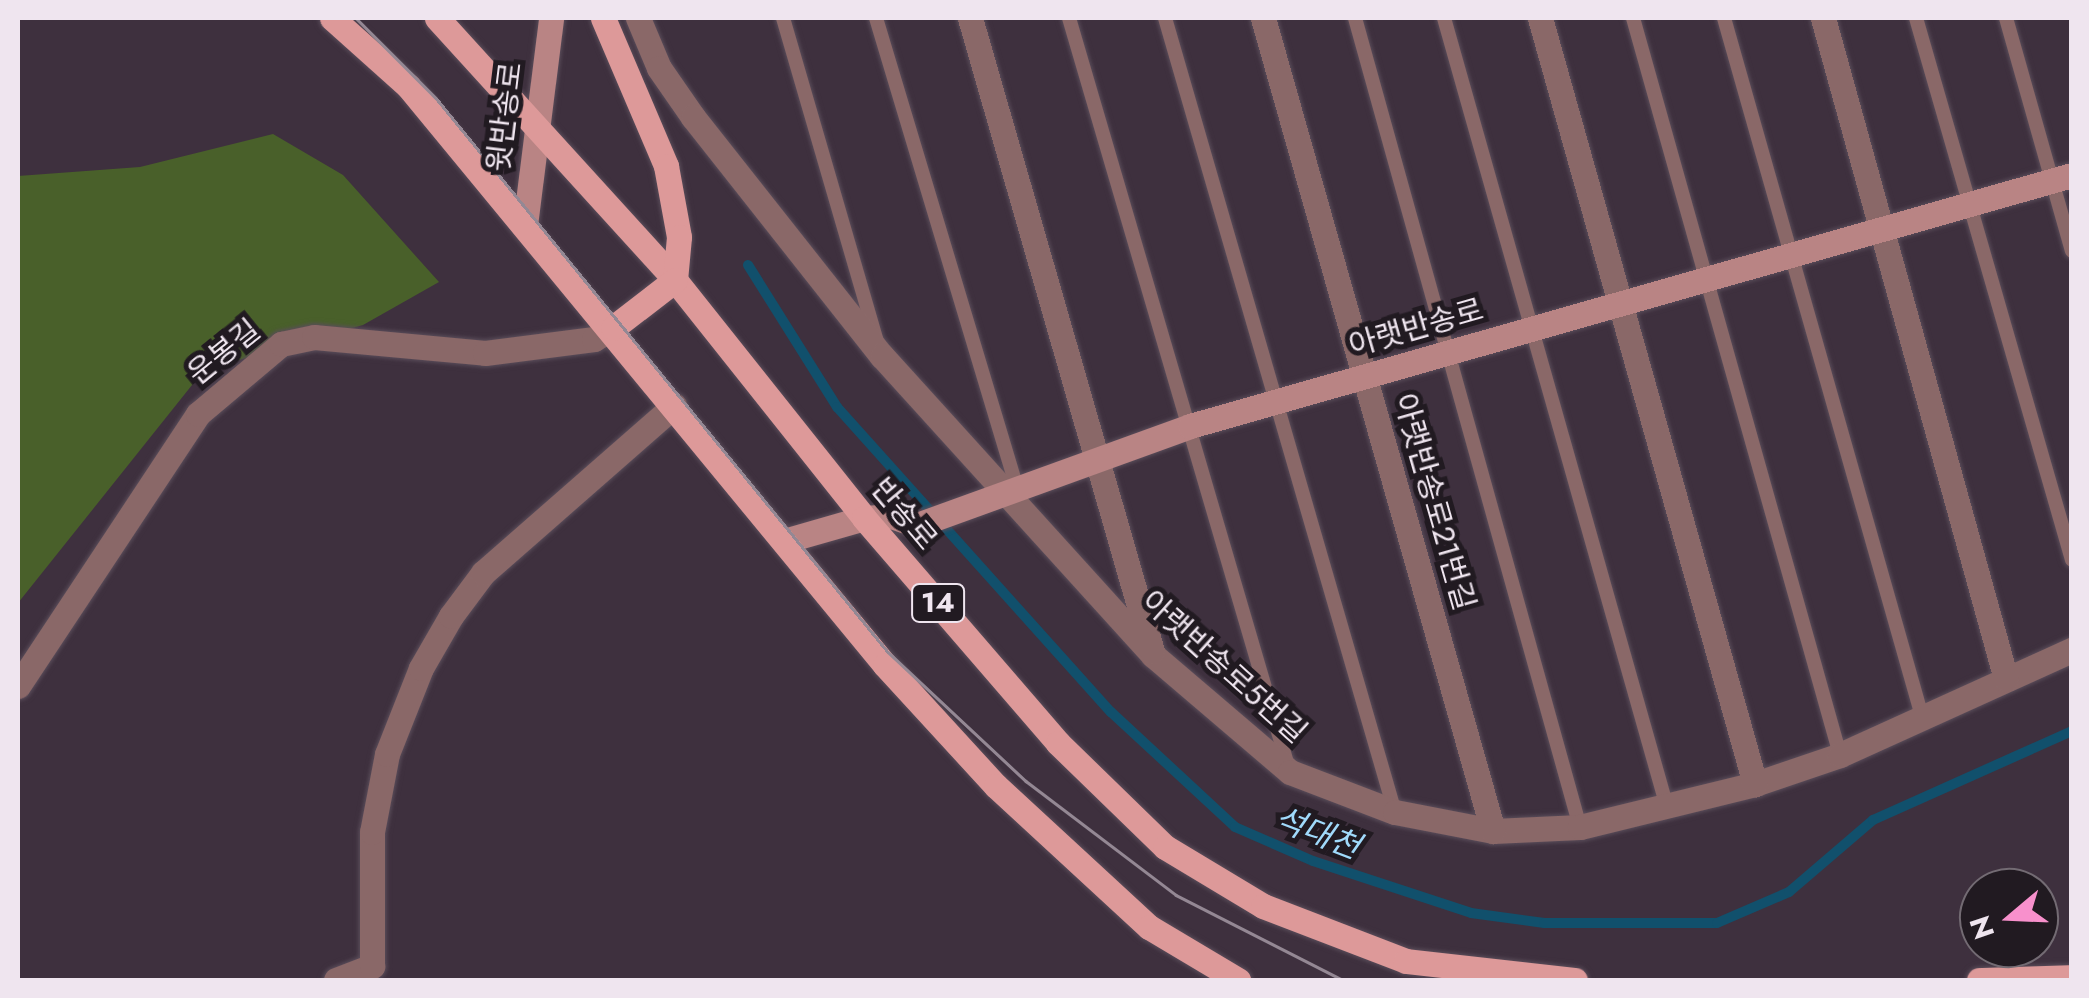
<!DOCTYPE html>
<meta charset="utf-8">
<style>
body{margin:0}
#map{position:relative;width:2089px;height:998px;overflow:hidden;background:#3e303e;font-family:Jost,"Noto Sans KR",sans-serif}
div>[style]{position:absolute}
.green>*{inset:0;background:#49602a}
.stream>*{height:10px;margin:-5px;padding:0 5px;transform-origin:5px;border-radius:5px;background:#11506c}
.roads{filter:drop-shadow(0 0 2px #5a4d5a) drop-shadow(0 0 2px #5a4d5a)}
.service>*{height:14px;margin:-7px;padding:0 7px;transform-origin:7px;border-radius:7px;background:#8a6868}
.minor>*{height:25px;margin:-12.5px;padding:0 12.5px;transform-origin:12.5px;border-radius:12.5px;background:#8a6868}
.secondary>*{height:25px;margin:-12.5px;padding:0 12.5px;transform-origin:12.5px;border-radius:12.5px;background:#b98484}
.primary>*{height:25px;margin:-12.5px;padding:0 12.5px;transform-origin:12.5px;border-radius:12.5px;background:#d99}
.tram>*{height:2.5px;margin:-1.25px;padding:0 1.25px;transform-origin:1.25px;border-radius:1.25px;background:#948894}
span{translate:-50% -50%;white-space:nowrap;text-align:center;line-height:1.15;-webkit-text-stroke:10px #211a21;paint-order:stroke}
.shield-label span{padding:2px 8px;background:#211a21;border:2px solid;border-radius:8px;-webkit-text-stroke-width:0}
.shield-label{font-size:28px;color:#efe5ef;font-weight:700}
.street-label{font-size:30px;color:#efe5ef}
.water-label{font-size:32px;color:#a0dafb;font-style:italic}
.frame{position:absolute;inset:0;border:20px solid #efe5ef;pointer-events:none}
.north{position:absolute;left:1959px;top:868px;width:100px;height:100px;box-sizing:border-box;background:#211a21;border:2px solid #736b73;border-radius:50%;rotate:251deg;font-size:28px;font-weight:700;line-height:40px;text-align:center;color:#efe5ef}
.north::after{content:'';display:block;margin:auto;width:35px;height:45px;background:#f890cc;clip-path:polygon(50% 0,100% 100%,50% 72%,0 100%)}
</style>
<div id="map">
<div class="green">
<div style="clip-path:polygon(273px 134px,343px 175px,439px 282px,363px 325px,204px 370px,18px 603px,18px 176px,140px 167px)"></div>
</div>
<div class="stream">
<div style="left:748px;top:265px;width:168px;rotate:57.9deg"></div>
<div style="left:837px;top:407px;width:410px;rotate:48.1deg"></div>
<div style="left:1111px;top:712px;width:169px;rotate:42.8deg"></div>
<div style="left:1235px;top:827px;width:85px;rotate:23.6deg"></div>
<div style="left:1313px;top:861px;width:166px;rotate:18.2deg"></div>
<div style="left:1471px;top:913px;width:74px;rotate:7.8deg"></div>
<div style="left:1544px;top:923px;width:173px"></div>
<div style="left:1717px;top:923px;width:78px;rotate:-23.3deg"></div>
<div style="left:1789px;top:892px;width:111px;rotate:-40.6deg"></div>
<div style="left:1873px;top:820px;width:218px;rotate:-24.1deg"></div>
</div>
<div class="roads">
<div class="service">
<div style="left:783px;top:18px;width:336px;rotate:73.8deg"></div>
<div style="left:876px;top:18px;width:492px;rotate:73.3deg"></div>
<div style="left:1069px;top:18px;width:779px;rotate:73.68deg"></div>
<div style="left:1165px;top:18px;width:827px;rotate:73.85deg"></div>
<div style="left:1355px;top:18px;width:840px;rotate:74.46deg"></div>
<div style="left:1444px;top:18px;width:820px;rotate:74.22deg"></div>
<div style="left:1633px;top:18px;width:766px;rotate:74.31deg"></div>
<div style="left:1724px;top:18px;width:730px;rotate:74.17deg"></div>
<div style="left:1916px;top:18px;width:564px;rotate:73.94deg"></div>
<div style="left:2006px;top:18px;width:242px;rotate:74.2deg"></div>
</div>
<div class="minor">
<div style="left:638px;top:18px;width:54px;rotate:67.2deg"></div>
<div style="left:659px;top:68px;width:60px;rotate:55.2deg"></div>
<div style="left:693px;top:117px;width:305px;rotate:51.7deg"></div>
<div style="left:882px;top:356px;width:404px;rotate:47.8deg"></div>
<div style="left:1153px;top:655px;width:180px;rotate:40.5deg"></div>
<div style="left:1290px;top:772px;width:112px;rotate:20.9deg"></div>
<div style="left:1395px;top:812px;width:100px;rotate:11deg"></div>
<div style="left:1493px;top:831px;width:87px;rotate:-2.6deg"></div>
<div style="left:1580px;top:827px;width:180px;rotate:-13.8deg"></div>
<div style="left:1755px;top:784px;width:90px;rotate:-18.8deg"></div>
<div style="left:1840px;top:755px;width:255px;rotate:-24.4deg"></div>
<div style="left:970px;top:18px;width:659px;rotate:73.96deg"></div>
<div style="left:1263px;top:18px;width:845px;rotate:74.2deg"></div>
<div style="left:1540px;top:18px;width:796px;rotate:74.32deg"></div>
<div style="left:1823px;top:18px;width:686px;rotate:74.53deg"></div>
<div style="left:18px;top:686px;width:326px;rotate:-56.5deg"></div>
<div style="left:198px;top:414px;width:109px;rotate:-40.1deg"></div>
<div style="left:281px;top:344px;width:34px;rotate:-12deg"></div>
<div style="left:314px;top:337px;width:172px;rotate:5.3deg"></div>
<div style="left:485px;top:353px;width:110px;rotate:-7.3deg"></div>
<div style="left:594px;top:339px;width:22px;rotate:-30deg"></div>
<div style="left:336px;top:980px;width:39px;rotate:-21deg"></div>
<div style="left:372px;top:966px;width:134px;rotate:-90deg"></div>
<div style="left:372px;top:832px;width:79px;rotate:-79.1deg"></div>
<div style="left:387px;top:754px;width:92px;rotate:-68.4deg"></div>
<div style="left:421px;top:668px;width:60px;rotate:-60deg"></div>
<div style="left:451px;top:616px;width:54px;rotate:-53.3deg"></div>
<div style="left:483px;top:573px;width:254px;rotate:-41.2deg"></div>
</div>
<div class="secondary">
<div style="left:525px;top:225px;width:209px;rotate:-82.8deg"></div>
<div style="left:784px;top:541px;width:83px;rotate:-16deg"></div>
<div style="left:864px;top:518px;width:27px;rotate:-4deg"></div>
<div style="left:891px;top:516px;width:28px;rotate:19deg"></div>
<div style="left:917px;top:525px;width:290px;rotate:-19.9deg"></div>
<div style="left:1190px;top:426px;width:917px;rotate:-15.89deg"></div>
</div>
<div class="primary">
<div style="left:332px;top:18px;width:102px;rotate:41.8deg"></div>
<div style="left:408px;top:86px;width:750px;rotate:50.52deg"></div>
<div style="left:885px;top:665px;width:164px;rotate:47.5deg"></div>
<div style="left:996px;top:786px;width:208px;rotate:42.7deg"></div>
<div style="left:1149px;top:927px;width:104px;rotate:30.8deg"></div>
<div style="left:437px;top:18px;width:354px;rotate:47.7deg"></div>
<div style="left:675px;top:280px;width:304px;rotate:51.5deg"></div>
<div style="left:864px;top:518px;width:297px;rotate:49.2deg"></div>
<div style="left:1058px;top:743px;width:149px;rotate:44.2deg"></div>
<div style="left:1165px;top:847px;width:114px;rotate:31deg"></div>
<div style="left:1263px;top:906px;width:153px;rotate:21deg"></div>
<div style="left:1406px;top:961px;width:170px;rotate:6.4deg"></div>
<div style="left:603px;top:18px;width:161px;rotate:66.9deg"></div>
<div style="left:666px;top:166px;width:72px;rotate:79.6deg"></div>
<div style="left:679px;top:237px;width:43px;rotate:95.3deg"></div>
<div style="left:675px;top:280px;width:78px;rotate:142.3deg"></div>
<div style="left:1979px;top:980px;width:93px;rotate:-1.8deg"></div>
</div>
</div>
<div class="tram">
<div style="left:356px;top:18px;width:113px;rotate:45deg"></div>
<div style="left:436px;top:98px;width:715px;rotate:50.79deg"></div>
<div style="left:888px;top:652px;width:189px;rotate:43.1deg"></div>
<div style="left:1026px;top:781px;width:188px;rotate:37.2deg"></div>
<div style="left:1176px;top:895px;width:187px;rotate:27deg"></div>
</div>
<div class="shield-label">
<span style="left:938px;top:603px">14</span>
</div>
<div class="street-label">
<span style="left:505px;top:117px;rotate:-83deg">윗반송로</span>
<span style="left:1416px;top:328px;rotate:-16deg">아랫반송로</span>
<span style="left:224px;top:352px;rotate:-39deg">운봉길</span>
<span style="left:1434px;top:502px;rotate:74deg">아랫반송로21번길</span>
<span style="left:904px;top:514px;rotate:50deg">반송로</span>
<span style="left:1224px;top:667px;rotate:42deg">아랫반송로5번길</span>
</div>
<div class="water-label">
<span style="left:1317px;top:833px;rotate:21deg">석대천</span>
</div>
<div class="frame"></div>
<div class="north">N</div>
</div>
